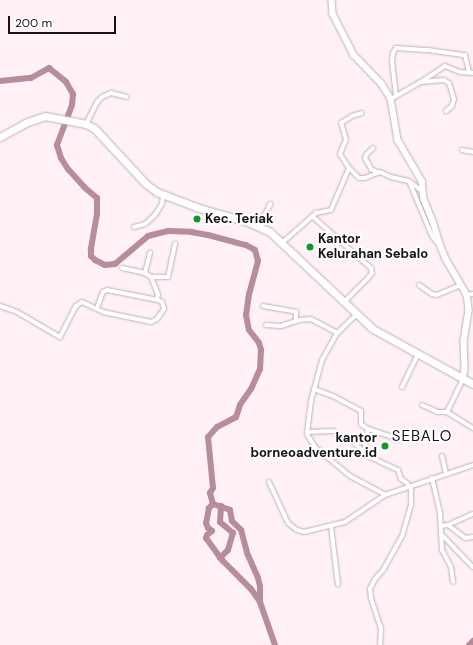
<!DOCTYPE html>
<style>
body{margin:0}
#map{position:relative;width:473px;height:645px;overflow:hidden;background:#fff1f6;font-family:"DM Sans",sans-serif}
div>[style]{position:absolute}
.river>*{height:6px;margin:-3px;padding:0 3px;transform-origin:3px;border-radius:3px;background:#b78d9c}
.roads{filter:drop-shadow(0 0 1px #c0b1b6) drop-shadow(0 0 1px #c0b1b6)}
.street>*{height:4px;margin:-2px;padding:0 2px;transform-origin:2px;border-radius:2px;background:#fff}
.secondary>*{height:5.5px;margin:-2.75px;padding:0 2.75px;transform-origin:2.75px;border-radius:2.75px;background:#fff}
.highway>*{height:7px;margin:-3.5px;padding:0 3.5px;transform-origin:3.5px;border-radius:3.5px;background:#fff}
.dots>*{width:11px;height:11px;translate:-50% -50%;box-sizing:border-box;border:2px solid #fff;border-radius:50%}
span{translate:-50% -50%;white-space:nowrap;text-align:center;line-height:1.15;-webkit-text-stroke:4px #fff;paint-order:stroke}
.poi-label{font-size:13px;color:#181315;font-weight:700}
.left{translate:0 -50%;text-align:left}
.right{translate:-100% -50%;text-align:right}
.quarter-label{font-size:15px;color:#181315;letter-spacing:1px}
.scale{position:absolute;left:8px;top:16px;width:108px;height:18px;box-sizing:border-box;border:2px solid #181315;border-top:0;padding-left:5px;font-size:12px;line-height:14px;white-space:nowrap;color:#181315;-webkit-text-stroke:3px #fff;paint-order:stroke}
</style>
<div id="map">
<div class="river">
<div style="left:0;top:81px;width:31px;rotate:-6deg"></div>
<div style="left:31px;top:78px;width:21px;rotate:-29deg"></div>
<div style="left:49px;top:68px;width:22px;rotate:39deg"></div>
<div style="left:66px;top:82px;width:14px;rotate:60deg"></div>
<div style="left:73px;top:94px;width:11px;rotate:95deg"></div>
<div style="left:72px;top:105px;width:43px;rotate:110.6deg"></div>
<div style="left:57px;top:145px;width:14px;rotate:73deg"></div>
<div style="left:61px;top:158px;width:13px;rotate:58deg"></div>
<div style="left:68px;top:169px;width:24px;rotate:48deg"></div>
<div style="left:84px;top:187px;width:17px;rotate:40deg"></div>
<div style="left:97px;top:198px;width:16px;rotate:90deg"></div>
<div style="left:97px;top:214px;width:36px;rotate:100deg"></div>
<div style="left:91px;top:249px;width:7px;rotate:90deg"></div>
<div style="left:91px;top:256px;width:6px;rotate:45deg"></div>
<div style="left:95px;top:260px;width:11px;rotate:27deg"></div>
<div style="left:105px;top:265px;width:10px;rotate:-6deg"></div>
<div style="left:115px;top:264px;width:43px;rotate:-40.3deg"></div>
<div style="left:148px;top:236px;width:21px;rotate:-14deg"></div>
<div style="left:168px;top:231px;width:23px;rotate:2deg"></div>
<div style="left:191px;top:232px;width:17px;rotate:10deg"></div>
<div style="left:208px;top:235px;width:39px;rotate:15deg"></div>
<div style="left:246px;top:245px;width:10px;rotate:29deg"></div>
<div style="left:255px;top:250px;width:11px;rotate:75deg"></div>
<div style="left:258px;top:261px;width:34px;rotate:105deg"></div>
<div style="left:249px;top:294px;width:21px;rotate:98deg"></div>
<div style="left:246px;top:315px;width:15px;rotate:79deg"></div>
<div style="left:249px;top:330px;width:16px;rotate:52deg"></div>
<div style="left:259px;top:343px;width:7px;rotate:74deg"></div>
<div style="left:261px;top:350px;width:19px;rotate:93deg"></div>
<div style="left:260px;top:369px;width:22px;rotate:114deg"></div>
<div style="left:251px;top:389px;width:19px;rotate:125deg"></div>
<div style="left:240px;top:405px;width:13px;rotate:108deg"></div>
<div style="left:236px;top:417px;width:21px;rotate:152deg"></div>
<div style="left:217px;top:427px;width:13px;rotate:132deg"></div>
<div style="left:208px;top:437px;width:51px;rotate:84.4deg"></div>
<div style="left:213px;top:488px;width:6px;rotate:121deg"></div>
<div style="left:210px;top:493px;width:11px;rotate:75deg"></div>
<div style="left:213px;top:504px;width:18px;rotate:19deg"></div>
<div style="left:230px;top:510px;width:11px;rotate:80deg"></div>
<div style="left:232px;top:521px;width:13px;rotate:45deg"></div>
<div style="left:241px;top:530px;width:24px;rotate:75deg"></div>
<div style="left:247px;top:553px;width:27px;rotate:66deg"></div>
<div style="left:258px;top:578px;width:8px;rotate:76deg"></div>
<div style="left:260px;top:586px;width:16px;rotate:90deg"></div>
<div style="left:260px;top:602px;width:46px;rotate:70.8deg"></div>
<div style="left:213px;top:504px;width:6px;rotate:135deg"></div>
<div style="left:209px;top:508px;width:15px;rotate:101deg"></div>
<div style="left:206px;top:523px;width:5px;rotate:68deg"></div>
<div style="left:208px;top:528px;width:5px;rotate:37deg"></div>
<div style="left:212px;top:531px;width:6px;rotate:141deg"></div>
<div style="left:207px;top:535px;width:3px;rotate:108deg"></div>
<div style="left:206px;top:538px;width:29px;rotate:54deg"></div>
<div style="left:223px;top:561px;width:40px;rotate:45deg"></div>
<div style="left:251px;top:589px;width:16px;rotate:55deg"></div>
<div style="left:220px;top:558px;width:11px;rotate:-45deg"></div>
<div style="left:228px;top:550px;width:18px;rotate:-74deg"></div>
<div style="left:233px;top:533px;width:17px;rotate:-140deg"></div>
<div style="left:220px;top:522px;width:16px;rotate:-86deg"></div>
<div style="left:469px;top:645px;width:6px;rotate:-45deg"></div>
</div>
<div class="roads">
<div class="street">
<div style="left:421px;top:82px;width:23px;rotate:-5deg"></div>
<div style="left:444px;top:80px;width:6px;rotate:31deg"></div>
<div style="left:449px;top:83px;width:17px;rotate:73deg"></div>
<div style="left:454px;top:99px;width:7px;rotate:106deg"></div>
<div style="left:452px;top:106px;width:8px;rotate:140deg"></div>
<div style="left:396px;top:95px;width:34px;rotate:-97deg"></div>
<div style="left:392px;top:61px;width:8px;rotate:-83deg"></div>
<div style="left:393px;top:53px;width:6px;rotate:-59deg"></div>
<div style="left:396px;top:48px;width:32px;rotate:4deg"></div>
<div style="left:428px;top:50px;width:37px;rotate:8deg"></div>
<div style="left:465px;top:55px;width:18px;rotate:77deg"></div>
<div style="left:391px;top:99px;width:34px;rotate:-30deg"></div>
<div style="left:421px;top:82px;width:29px;rotate:-34deg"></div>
<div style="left:445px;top:66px;width:16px;rotate:22deg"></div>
<div style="left:460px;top:72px;width:13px;rotate:4deg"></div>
<div style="left:86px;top:124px;width:25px;rotate:-63deg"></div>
<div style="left:97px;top:102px;width:7px;rotate:-45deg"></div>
<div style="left:102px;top:97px;width:10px;rotate:-24deg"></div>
<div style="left:111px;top:93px;width:16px;rotate:14deg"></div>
<div style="left:373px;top:148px;width:10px;rotate:135deg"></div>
<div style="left:366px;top:155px;width:3px;rotate:108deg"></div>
<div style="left:365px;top:158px;width:13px;rotate:61deg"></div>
<div style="left:371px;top:169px;width:7px;rotate:27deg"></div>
<div style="left:462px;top:150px;width:11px;rotate:10deg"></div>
<div style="left:349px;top:168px;width:17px;rotate:-123deg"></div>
<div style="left:340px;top:154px;width:16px;rotate:-68deg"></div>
<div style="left:346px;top:139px;width:17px;rotate:-107deg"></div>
<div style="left:341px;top:123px;width:13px;rotate:-32deg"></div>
<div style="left:352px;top:116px;width:10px;rotate:-17deg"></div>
<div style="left:409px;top:181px;width:60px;rotate:67.3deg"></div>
<div style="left:432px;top:236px;width:13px;rotate:51deg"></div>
<div style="left:312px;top:216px;width:79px;rotate:41.4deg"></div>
<div style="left:371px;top:268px;width:5px;rotate:79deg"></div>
<div style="left:372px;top:273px;width:5px;rotate:127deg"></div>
<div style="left:369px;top:277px;width:35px;rotate:135deg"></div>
<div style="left:259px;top:226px;width:25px;rotate:-63deg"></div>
<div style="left:134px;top:227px;width:11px;rotate:-15deg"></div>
<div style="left:145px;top:224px;width:13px;rotate:-42deg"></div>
<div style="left:155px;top:215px;width:13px;rotate:-58deg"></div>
<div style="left:162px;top:204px;width:8px;rotate:-83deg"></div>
<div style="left:283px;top:242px;width:44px;rotate:-41.3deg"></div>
<div style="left:316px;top:213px;width:15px;rotate:-11deg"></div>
<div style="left:331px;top:210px;width:46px;rotate:-66.8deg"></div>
<div style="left:349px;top:168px;width:14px;rotate:45deg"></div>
<div style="left:359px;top:178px;width:6px"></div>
<div style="left:365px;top:178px;width:16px;rotate:-22deg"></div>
<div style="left:380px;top:172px;width:12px;rotate:24deg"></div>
<div style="left:391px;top:177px;width:18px;rotate:13deg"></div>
<div style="left:409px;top:181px;width:18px;rotate:38deg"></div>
<div style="left:122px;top:268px;width:24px;rotate:12deg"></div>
<div style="left:145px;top:273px;width:7px;rotate:34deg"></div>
<div style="left:151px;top:277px;width:18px;rotate:68deg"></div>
<div style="left:158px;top:294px;width:5px;rotate:101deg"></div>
<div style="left:145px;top:273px;width:21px;rotate:-76deg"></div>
<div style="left:151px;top:277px;width:17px"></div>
<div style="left:168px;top:277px;width:34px;rotate:-78deg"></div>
<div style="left:419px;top:285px;width:16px;rotate:35deg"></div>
<div style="left:432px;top:294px;width:5px;rotate:11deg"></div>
<div style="left:437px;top:295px;width:26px;rotate:-23deg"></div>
<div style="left:467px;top:295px;width:6px;rotate:-9deg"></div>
<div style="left:0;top:306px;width:18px;rotate:19deg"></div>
<div style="left:17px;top:312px;width:50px;rotate:30.2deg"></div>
<div style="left:60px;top:337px;width:29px;rotate:-63deg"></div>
<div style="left:73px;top:311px;width:6px;rotate:-59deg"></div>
<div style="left:76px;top:306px;width:7px;rotate:-34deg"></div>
<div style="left:82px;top:302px;width:23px;rotate:25deg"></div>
<div style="left:103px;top:312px;width:49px;rotate:11.8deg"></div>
<div style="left:151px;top:322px;width:7px;rotate:-27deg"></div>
<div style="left:157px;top:319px;width:12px;rotate:-55deg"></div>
<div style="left:164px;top:309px;width:7px;rotate:-106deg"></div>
<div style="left:162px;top:302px;width:4px;rotate:-153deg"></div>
<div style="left:158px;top:300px;width:52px;rotate:-168.9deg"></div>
<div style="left:107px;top:290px;width:4px;rotate:153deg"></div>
<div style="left:103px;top:292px;width:17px;rotate:111deg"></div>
<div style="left:263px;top:306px;width:34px;rotate:10deg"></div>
<div style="left:296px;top:312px;width:9px;rotate:90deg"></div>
<div style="left:357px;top:314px;width:28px;rotate:136deg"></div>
<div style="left:337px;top:333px;width:31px;rotate:119deg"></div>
<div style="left:322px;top:360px;width:42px;rotate:105deg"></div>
<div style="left:311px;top:401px;width:33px;rotate:97deg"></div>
<div style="left:307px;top:434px;width:15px;rotate:58deg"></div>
<div style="left:315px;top:447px;width:45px;rotate:39.6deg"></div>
<div style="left:350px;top:476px;width:40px;rotate:28deg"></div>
<div style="left:266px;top:325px;width:15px;rotate:4deg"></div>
<div style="left:281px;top:326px;width:19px;rotate:-18deg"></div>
<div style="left:299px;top:320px;width:12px;rotate:-5deg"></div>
<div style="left:311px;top:319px;width:30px;rotate:28deg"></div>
<div style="left:463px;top:379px;width:37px;rotate:116deg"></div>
<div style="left:447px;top:412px;width:31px;rotate:32deg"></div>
<div style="left:402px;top:387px;width:37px;rotate:-64deg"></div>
<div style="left:314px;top:389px;width:20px;rotate:20deg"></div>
<div style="left:333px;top:396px;width:32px;rotate:28deg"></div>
<div style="left:361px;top:411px;width:13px;rotate:90deg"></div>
<div style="left:361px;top:424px;width:9px;rotate:36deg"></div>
<div style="left:368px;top:429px;width:22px;rotate:100deg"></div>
<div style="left:422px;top:405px;width:17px;rotate:24deg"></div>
<div style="left:438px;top:412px;width:9px"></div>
<div style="left:368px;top:429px;width:35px;rotate:18deg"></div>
<div style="left:307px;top:432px;width:27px;rotate:-2deg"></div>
<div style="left:354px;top:443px;width:23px;rotate:40deg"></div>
<div style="left:372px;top:458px;width:29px;rotate:25deg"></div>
<div style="left:398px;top:470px;width:9px;rotate:72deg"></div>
<div style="left:401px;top:479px;width:7px;rotate:34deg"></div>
<div style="left:407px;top:483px;width:8px;rotate:60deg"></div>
<div style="left:411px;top:490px;width:15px;rotate:90deg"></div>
<div style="left:411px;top:505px;width:32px;rotate:106deg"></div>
<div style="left:402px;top:536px;width:38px;rotate:119deg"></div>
<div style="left:384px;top:569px;width:13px;rotate:132deg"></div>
<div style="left:375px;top:579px;width:11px;rotate:117deg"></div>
<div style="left:370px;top:589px;width:9px;rotate:84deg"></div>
<div style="left:371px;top:598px;width:32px;rotate:72deg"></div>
<div style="left:381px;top:628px;width:17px;rotate:93deg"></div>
<div style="left:442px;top:456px;width:17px;rotate:77deg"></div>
<div style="left:432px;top:478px;width:36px;rotate:77deg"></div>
<div style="left:440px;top:513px;width:37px;rotate:87deg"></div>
<div style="left:442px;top:550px;width:19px;rotate:62deg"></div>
<div style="left:451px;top:567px;width:15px;rotate:82deg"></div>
<div style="left:269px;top:482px;width:45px;rotate:65.1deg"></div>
<div style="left:288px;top:523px;width:11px;rotate:38deg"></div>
<div style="left:297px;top:530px;width:7px;rotate:16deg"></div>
<div style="left:304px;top:532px;width:42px;rotate:-13.7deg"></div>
<div style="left:345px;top:522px;width:48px;rotate:-34deg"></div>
<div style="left:385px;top:495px;width:93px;rotate:-18.8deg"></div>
<div style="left:448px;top:525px;width:21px;rotate:37deg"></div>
<div style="left:465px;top:538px;width:8px;rotate:-7deg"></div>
<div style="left:331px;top:526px;width:59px;rotate:83.2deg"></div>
<div style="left:441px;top:526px;width:7px;rotate:-8deg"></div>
<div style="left:448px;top:525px;width:27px;rotate:-24deg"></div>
<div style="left:441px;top:534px;width:46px;rotate:45.9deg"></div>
</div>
<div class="secondary">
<div style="left:332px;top:0;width:14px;rotate:86deg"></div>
<div style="left:333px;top:14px;width:46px;rotate:62.9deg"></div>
<div style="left:354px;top:55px;width:40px;rotate:46deg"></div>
<div style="left:382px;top:84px;width:17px;rotate:59deg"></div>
<div style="left:391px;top:99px;width:42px;rotate:80.3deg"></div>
<div style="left:398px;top:140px;width:48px;rotate:59.7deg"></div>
<div style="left:422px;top:181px;width:18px;rotate:84deg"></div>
<div style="left:424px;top:199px;width:24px;rotate:68deg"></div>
<div style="left:433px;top:221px;width:27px;rotate:73deg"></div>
<div style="left:441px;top:247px;width:13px;rotate:67deg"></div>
<div style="left:446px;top:259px;width:42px;rotate:59.7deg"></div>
<div style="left:467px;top:295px;width:15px;rotate:82deg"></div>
<div style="left:469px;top:310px;width:30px;rotate:99deg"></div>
<div style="left:464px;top:340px;width:29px;rotate:88deg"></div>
<div style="left:465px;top:369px;width:10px;rotate:101deg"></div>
</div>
<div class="highway">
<div style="left:0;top:137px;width:29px;rotate:-29deg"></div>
<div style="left:25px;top:123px;width:21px;rotate:-19deg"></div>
<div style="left:45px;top:116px;width:42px;rotate:11deg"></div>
<div style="left:86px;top:124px;width:9px;rotate:27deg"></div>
<div style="left:94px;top:128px;width:76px;rotate:47.1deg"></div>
<div style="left:146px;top:184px;width:14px;rotate:36deg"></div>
<div style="left:157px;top:192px;width:45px;rotate:20.9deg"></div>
<div style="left:199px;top:208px;width:51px;rotate:15.9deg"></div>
<div style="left:248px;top:222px;width:24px;rotate:24deg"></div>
<div style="left:270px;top:232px;width:141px;rotate:43.3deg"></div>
<div style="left:373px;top:329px;width:114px;rotate:28.8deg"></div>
</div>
</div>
<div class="dots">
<div style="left:197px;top:219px;background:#119629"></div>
<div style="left:310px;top:247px;background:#119629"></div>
<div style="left:385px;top:446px;background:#119629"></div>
</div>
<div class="poi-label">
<span class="left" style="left:205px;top:219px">Kec. Teriak</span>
<span class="left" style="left:318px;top:247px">Kantor<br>Kelurahan Sebalo</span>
<span class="right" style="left:377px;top:446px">kantor<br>borneoadventure.id</span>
</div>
<div class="quarter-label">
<span style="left:422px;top:437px">SEBALO</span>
</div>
<div class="scale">200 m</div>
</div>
